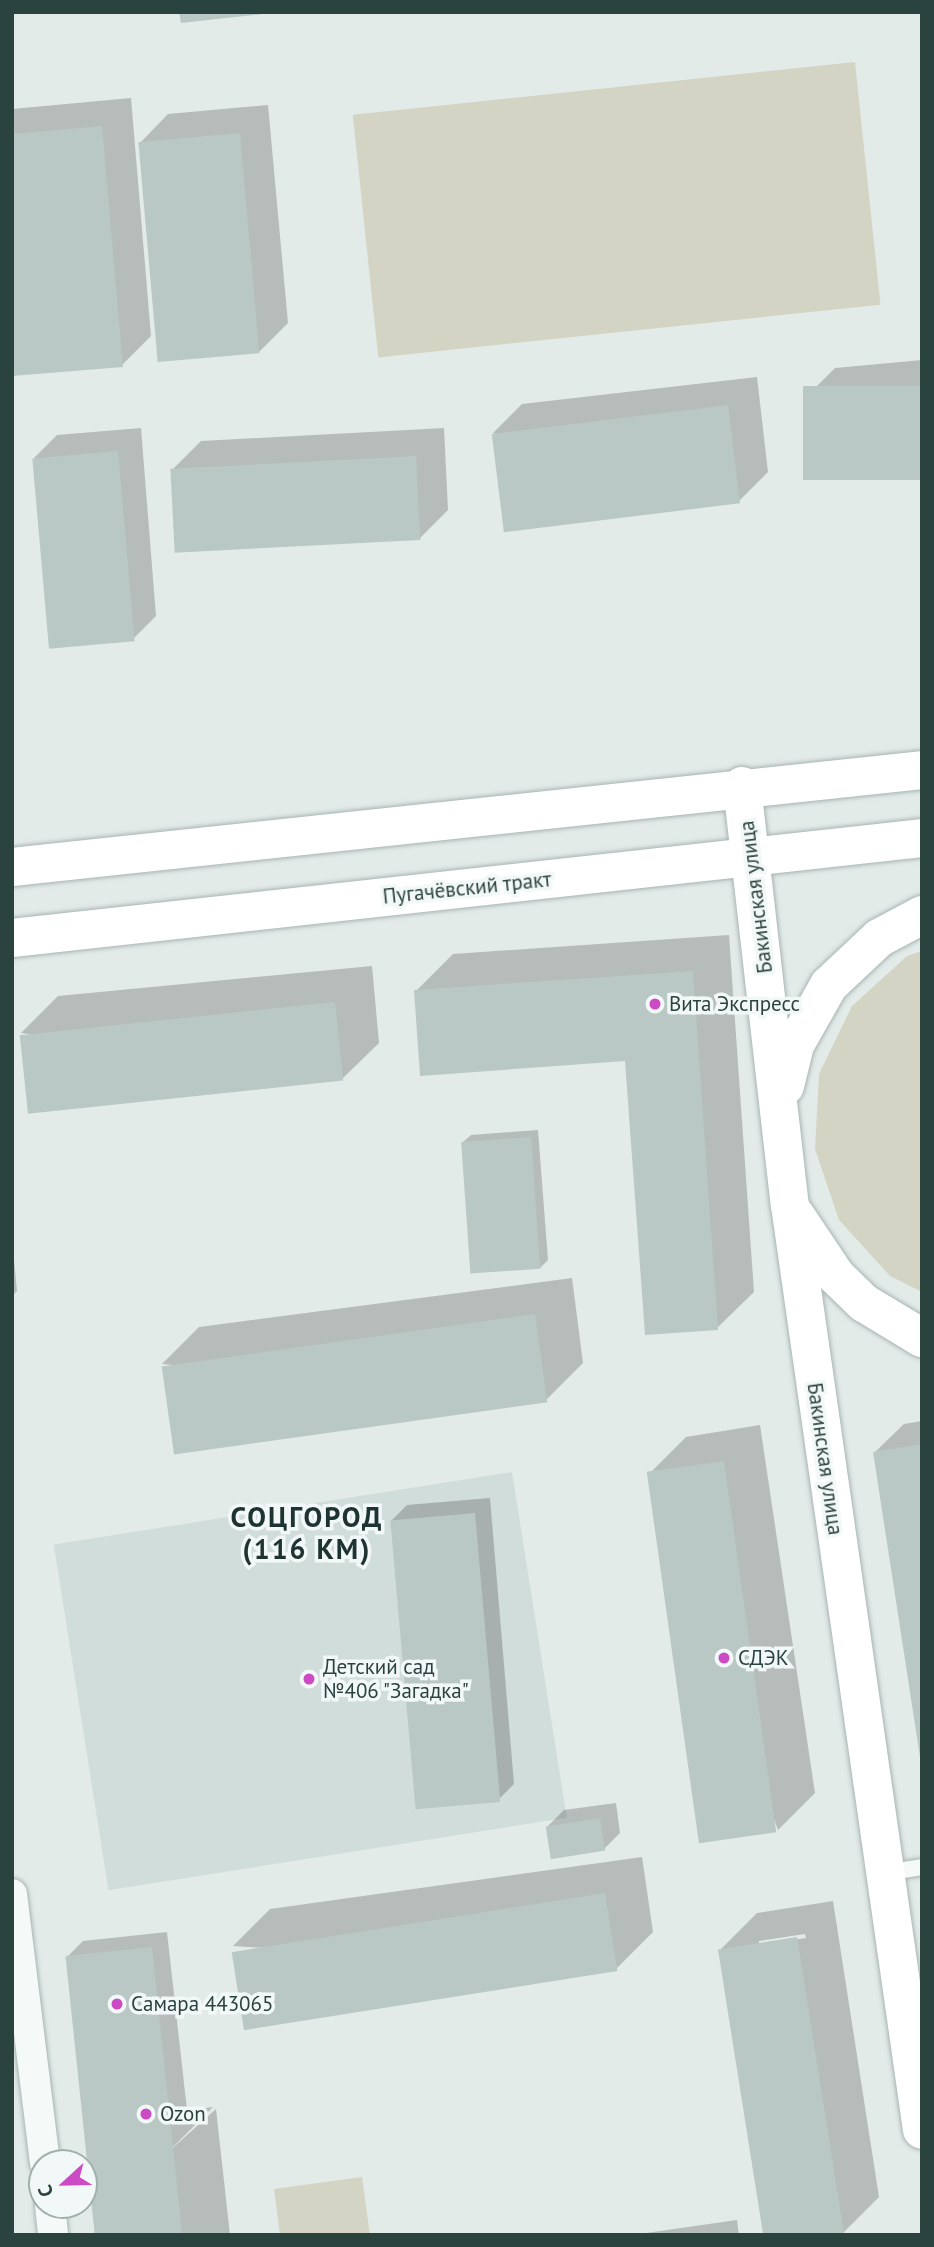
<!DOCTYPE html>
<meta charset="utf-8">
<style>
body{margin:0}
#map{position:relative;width:934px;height:2247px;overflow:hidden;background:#e3ebe9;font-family:"PT Sans",sans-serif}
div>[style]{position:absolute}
.built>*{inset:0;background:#d1dddb;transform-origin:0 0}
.green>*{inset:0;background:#d4d4c4;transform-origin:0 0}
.shadow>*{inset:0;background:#0003}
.building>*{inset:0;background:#bac8c5;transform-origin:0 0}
.roads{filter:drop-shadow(0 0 2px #a8b5b3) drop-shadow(0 0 2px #a8b5b3)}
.service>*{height:16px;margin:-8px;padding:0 8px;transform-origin:8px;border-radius:8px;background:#f5f9f8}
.minor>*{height:30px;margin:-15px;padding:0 15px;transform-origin:15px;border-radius:15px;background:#f5f9f8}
.secondary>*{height:38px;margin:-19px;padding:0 19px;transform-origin:19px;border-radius:19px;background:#fff}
.primary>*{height:38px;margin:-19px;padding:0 19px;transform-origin:19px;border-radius:19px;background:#fff}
.dots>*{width:19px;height:19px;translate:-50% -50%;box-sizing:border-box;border:4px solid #f2f8f7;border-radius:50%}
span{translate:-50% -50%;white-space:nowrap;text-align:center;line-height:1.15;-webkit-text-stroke:7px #f2f8f7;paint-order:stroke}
.street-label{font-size:21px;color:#2b433f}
.poi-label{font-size:21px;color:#2b433f}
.left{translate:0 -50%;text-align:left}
.district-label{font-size:28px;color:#1d3431;font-weight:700;letter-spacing:2px}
.frame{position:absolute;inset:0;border:14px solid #2b433f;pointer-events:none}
.north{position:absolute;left:28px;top:2149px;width:70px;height:70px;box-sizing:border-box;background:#f2f8f7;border:2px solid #a2b0ad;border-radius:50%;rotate:248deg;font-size:19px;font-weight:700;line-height:28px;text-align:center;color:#2b433f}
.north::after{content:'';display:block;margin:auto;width:24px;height:32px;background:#cc4bc4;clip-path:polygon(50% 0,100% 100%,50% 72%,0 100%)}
</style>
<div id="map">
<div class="built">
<div style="left:512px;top:1472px;width:350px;height:464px;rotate:81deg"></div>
</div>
<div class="green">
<div style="left:855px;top:62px;width:244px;height:505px;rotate:84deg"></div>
<div style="clip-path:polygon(922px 951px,922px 1292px,890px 1276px,839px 1220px,815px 1149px,819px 1074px,852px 1006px,907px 956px)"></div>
<div style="clip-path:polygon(362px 2177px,370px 2235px,280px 2235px,274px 2189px)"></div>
</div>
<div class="shadow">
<div style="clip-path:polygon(131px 98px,151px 336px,122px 365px,12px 374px,12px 109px)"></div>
<div style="clip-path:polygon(268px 105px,288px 323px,259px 352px,140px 143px,168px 114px)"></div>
<div style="clip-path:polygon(922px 360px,922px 478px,806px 397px,835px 368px)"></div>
<div style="clip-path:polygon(757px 377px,768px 472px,739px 501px,493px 433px,522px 404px)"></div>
<div style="clip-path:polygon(141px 428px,156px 616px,133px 639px,34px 458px,57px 435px)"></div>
<div style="clip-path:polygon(444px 428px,448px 510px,419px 539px,172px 470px,201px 441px)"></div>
<div style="clip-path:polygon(729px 935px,754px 1292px,717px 1328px,627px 1060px,416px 991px,453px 954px)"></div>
<div style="clip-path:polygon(372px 966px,379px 1043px,342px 1079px,21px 1033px,58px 996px)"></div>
<div style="clip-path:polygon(538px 1130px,548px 1260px,540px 1268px,463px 1142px,471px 1135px)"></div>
<div style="clip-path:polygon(12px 1238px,17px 1291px,12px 1296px)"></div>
<div style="clip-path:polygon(572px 1278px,583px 1363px,546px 1400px,162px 1364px,199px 1327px)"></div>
<div style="clip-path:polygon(922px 1421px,922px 1755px,875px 1452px,904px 1424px)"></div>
<div style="clip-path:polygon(760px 1425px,815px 1793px,778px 1830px,649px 1474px,686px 1437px)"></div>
<div style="clip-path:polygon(490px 1498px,514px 1784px,498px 1800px,391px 1521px,407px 1505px)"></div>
<div style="clip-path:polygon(616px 1803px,620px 1833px,604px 1849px,548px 1826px,564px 1810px)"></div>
<div style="clip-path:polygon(642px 1857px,653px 1932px,616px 1969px,233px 1946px,270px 1909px)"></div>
<div style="clip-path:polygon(evenodd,833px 1901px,879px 2197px,842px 2234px,720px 1950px,757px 1913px,833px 1901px,805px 1934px,806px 1938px,759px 1945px,759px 1941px,805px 1934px)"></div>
<div style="clip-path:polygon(167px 1932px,187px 2110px,213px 2107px,167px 2153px,216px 2109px,230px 2235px,98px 2235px,67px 1957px,83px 1941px)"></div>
<div style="clip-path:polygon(737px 2220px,739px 2235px,632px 2235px)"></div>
</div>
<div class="building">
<div style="clip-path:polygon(179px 12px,263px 12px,263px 14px,181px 23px)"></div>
<div style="clip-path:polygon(102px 126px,123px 367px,12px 376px,12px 134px)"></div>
<div style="left:240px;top:133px;width:221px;height:102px;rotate:85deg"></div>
<div style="left:922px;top:386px;width:94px;height:119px;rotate:90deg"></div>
<div style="left:728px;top:405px;width:99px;height:238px;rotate:83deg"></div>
<div style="left:118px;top:451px;width:191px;height:86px;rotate:85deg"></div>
<div style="left:416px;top:456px;width:84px;height:246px;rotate:87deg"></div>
<div style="clip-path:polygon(693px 971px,718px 1330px,645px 1335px,625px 1061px,420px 1076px,414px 990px)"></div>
<div style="left:335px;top:1002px;width:79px;height:317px;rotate:84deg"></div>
<div style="left:531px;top:1137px;width:132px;height:70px;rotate:86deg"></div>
<div style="left:535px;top:1314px;width:89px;height:377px;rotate:82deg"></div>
<div style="clip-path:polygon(922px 1444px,922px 1756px,920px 1757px,873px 1452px)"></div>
<div style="left:724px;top:1461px;width:375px;height:78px;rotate:82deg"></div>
<div style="left:475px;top:1513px;width:290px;height:85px;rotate:85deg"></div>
<div style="left:600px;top:1818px;width:33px;height:55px;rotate:81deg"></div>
<div style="left:605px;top:1893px;width:79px;height:378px;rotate:81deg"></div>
<div style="left:797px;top:1937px;width:302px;height:80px;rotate:81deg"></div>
<div style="left:152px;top:1947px;width:290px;height:87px;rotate:84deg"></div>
</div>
<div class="roads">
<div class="service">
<div style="left:885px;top:1873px;width:37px;rotate:-9deg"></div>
</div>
<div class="minor">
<div style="left:12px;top:1894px;width:271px;rotate:83deg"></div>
<div style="left:50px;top:2205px;width:30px;rotate:84deg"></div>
</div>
<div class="secondary">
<div style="left:742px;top:786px;width:422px;rotate:83.5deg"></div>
<div style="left:790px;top:1205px;width:934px;rotate:81.88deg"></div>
<div style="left:785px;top:1086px;width:42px;rotate:-76.3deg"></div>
<div style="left:795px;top:1045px;width:69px;rotate:-60.5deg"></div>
<div style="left:829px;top:985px;width:69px;rotate:-43.2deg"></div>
<div style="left:879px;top:938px;width:49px;rotate:-28.1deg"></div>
<div style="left:796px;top:1216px;width:72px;rotate:56.3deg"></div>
<div style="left:836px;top:1276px;width:39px;rotate:44deg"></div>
<div style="left:864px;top:1303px;width:68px;rotate:31.1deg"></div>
</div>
<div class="primary">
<div style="left:12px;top:867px;width:915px;rotate:-6.08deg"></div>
<div style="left:12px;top:938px;width:915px;rotate:-6.27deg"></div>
</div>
</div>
<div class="dots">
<div style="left:655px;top:1004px;background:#cc4bc4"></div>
<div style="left:724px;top:1658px;background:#cc4bc4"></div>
<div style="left:309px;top:1679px;background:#cc4bc4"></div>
<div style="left:117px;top:2004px;background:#cc4bc4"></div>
<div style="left:146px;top:2114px;background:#cc4bc4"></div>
</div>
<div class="street-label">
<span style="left:467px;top:888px;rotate:-6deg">Пугачёвский тракт</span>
<span style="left:756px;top:897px;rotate:-97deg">Бакинская улица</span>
<span style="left:825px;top:1459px;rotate:82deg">Бакинская улица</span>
</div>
<div class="poi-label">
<span class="left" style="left:669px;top:1004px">Вита Экспресс</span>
<span class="left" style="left:738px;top:1658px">СДЭК</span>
<span class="left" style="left:323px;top:1679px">Детский сад<br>№406 "Загадка"</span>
<span class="left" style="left:131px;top:2004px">Самара 443065</span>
<span class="left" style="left:160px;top:2114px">Ozon</span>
</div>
<div class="district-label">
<span style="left:307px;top:1533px">СОЦГОРОД<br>(116 КМ)</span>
</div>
<div class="frame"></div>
<div class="north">С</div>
</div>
